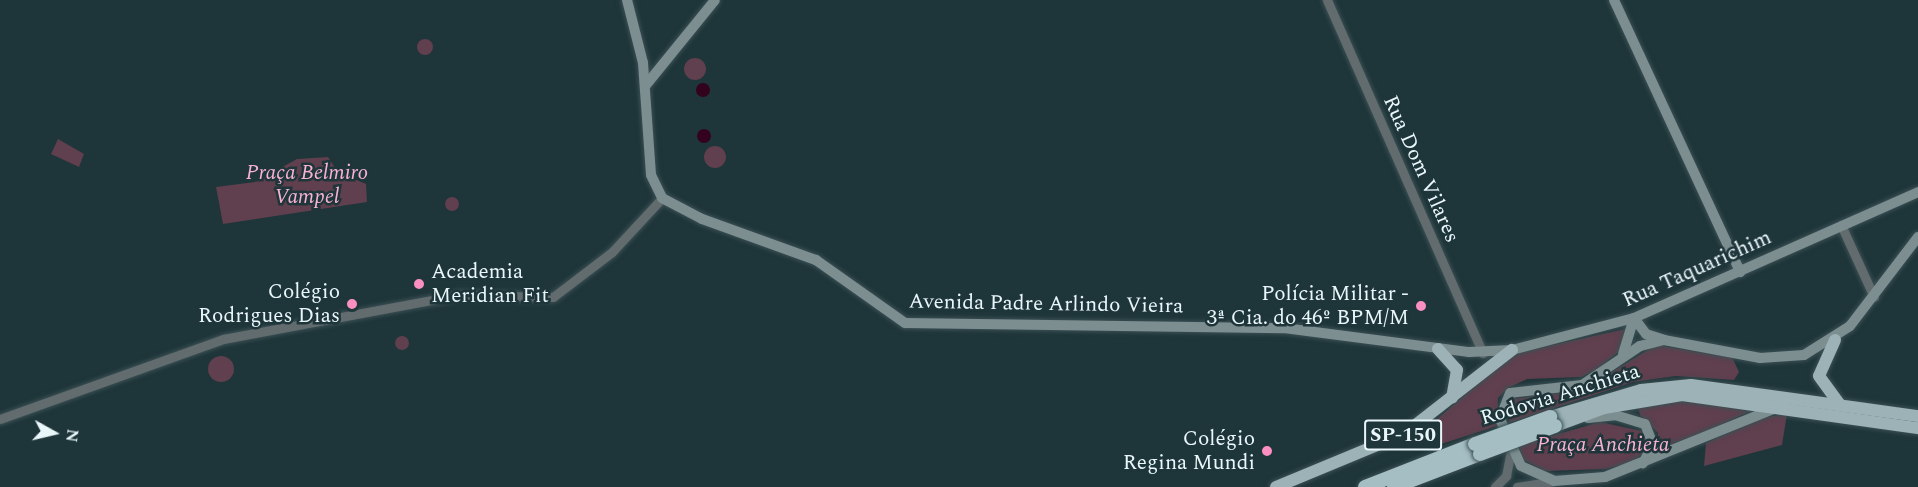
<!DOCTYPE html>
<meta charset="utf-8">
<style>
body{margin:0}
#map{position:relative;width:1918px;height:487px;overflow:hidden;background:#1e3539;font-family:Spectral,serif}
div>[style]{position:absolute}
.green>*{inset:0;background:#603f4e}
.round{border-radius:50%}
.water>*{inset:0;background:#33031e}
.roads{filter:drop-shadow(0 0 2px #3b5054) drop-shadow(0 0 2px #3b5054)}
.tertiary>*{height:9px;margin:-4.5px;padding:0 4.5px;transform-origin:4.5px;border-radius:4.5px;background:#626c6e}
.secondary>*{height:10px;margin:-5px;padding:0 5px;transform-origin:5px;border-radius:5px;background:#7d8e91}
.trunk>*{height:12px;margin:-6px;padding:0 6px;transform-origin:6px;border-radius:6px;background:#9cb2b7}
.motorway>*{height:14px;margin:-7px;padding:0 7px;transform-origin:7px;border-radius:7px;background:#a5bec3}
.bridges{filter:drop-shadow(0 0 2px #3b5054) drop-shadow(0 0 2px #3b5054)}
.motorway-bridge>*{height:14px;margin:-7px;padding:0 7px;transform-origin:7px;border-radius:7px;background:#a5bec3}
.dots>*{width:16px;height:16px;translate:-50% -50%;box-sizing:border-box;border:3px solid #1e3539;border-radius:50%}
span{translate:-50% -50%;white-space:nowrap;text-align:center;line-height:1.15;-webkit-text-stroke:5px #1e3539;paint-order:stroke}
.shield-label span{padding:2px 4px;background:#1e3539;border:2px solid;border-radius:4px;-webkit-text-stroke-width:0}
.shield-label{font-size:20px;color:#eaf7fa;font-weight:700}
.street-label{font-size:21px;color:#eaf7fa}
.park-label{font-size:21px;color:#f9b3d2;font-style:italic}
.poi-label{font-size:21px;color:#eaf7fa}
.left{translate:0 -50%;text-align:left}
.right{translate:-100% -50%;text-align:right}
.north{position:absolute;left:24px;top:403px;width:60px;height:60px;-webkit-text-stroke:4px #1e3539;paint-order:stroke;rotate:98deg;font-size:16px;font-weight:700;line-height:24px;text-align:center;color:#eaf7fa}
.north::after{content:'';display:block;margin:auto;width:21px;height:27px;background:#eaf7fa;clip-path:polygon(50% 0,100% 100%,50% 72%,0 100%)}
</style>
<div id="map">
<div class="green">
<div class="round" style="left:417px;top:39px;width:16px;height:16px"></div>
<div class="round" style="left:684px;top:58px;width:22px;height:22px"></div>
<div style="clip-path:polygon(58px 139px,84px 154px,79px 167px,51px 154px)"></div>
<div class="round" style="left:704px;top:146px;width:22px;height:22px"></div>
<div style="clip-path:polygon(328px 157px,338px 172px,366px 184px,367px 202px,223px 224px,216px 187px,255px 182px,297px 159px)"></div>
<div class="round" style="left:445px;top:197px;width:14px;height:14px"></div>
<div style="clip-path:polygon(1630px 328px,1622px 349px,1596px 370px,1581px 377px,1527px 379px,1508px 388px,1498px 398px,1497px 426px,1432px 447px,1428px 427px,1512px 354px)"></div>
<div class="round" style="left:395px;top:336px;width:14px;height:14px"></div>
<div style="clip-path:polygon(1656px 345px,1732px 357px,1739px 372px,1734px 380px,1676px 376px,1633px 382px,1509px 423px,1512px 399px,1582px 390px)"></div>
<div class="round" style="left:208px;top:356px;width:26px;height:26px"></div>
<div style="clip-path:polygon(1681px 399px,1753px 410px,1657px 454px,1658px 433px,1640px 415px,1638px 406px)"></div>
<div style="clip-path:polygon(1787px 414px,1782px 445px,1704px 466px,1706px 443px,1760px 418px)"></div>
<div style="clip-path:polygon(1600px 422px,1642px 431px,1648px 450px,1630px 463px,1605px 469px,1545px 471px,1520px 458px,1516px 446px)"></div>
</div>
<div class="water">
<div class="round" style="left:696px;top:83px;width:14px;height:14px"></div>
<div class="round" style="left:697px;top:129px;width:14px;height:14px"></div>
</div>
<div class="roads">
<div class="tertiary">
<div style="left:1327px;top:0;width:386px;rotate:66.2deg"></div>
<div style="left:1841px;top:225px;width:79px;rotate:65.4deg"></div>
<div style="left:0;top:419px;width:237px;rotate:-19.7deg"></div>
<div style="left:223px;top:339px;width:240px;rotate:-10.6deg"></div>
<div style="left:459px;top:295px;width:94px;rotate:1.2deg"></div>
<div style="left:553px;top:297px;width:74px;rotate:-37.3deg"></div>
<div style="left:612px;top:252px;width:74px;rotate:-47.2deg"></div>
<div style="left:1495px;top:487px;width:16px;rotate:-45deg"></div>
<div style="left:1506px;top:476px;width:25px;rotate:-79deg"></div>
<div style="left:1517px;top:487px;width:37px;rotate:-9deg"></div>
</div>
<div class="secondary">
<div style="left:627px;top:0;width:65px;rotate:75.7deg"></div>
<div style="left:643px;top:63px;width:112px;rotate:85.9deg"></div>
<div style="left:651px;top:175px;width:25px;rotate:64deg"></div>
<div style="left:662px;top:198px;width:45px;rotate:27.7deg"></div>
<div style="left:702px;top:219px;width:121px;rotate:19.8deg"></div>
<div style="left:816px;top:260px;width:109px;rotate:35.3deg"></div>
<div style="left:905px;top:323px;width:379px;rotate:0.8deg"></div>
<div style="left:1284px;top:328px;width:187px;rotate:7.4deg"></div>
<div style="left:1469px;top:352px;width:43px;rotate:-2.7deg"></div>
<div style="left:1512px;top:350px;width:126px;rotate:-14.7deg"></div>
<div style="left:1634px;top:318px;width:311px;rotate:-23.9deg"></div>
<div style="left:1614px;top:0;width:300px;rotate:65.1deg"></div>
<div style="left:646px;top:85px;width:109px;rotate:-50.9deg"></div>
<div style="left:1634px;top:318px;width:20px;rotate:53deg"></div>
<div style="left:1646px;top:334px;width:19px;rotate:18deg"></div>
<div style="left:1664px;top:340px;width:98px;rotate:10.6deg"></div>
<div style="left:1760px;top:358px;width:44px;rotate:-3.9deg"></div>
<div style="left:1804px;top:355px;width:54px;rotate:-32.2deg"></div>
<div style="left:1850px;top:326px;width:112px;rotate:-52.6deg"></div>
<div style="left:1664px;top:340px;width:25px;rotate:166deg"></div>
<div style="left:1640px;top:346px;width:70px;rotate:146.1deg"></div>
<div style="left:1582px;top:385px;width:72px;rotate:173.7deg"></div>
<div style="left:1510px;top:393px;width:28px;rotate:111deg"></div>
<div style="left:1500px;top:419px;width:51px;rotate:65.9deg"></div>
<div style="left:1521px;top:466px;width:36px;rotate:24deg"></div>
<div style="left:1554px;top:481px;width:51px;rotate:-4.5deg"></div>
<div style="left:1605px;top:477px;width:184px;rotate:-22deg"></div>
<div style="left:1623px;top:354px;width:37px;rotate:-73deg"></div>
<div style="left:1588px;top:418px;width:27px;rotate:-6deg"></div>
<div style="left:1615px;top:415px;width:31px;rotate:17deg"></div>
<div style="left:1645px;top:424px;width:22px;rotate:69deg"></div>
<div style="left:1653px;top:445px;width:21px;rotate:119deg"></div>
</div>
<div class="trunk">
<div style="left:1835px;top:340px;width:39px;rotate:114deg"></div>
<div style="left:1819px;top:376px;width:36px;rotate:54deg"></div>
<div style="left:1438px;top:349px;width:28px;rotate:48deg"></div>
<div style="left:1457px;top:370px;width:28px;rotate:100deg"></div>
<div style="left:1550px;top:417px;width:95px;rotate:-16.5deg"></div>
<div style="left:1641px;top:390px;width:50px;rotate:-5.7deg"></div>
<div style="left:1691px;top:385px;width:229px;rotate:7.8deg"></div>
<div style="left:1555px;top:426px;width:52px;rotate:-20.2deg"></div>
<div style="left:1604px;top:408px;width:79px;rotate:-9.5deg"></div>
<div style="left:1682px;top:395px;width:238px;rotate:8deg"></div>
<div style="left:1276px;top:487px;width:139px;rotate:-22.5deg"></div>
<div style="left:1404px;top:434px;width:137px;rotate:-37.9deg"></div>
</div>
<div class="motorway">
<div style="left:1365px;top:487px;width:118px;rotate:-21.4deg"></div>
<div style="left:1394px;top:487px;width:92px;rotate:-21deg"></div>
</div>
</div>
<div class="bridges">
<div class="motorway-bridge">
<div style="left:1475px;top:444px;width:80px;rotate:-19.8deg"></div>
<div style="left:1480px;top:454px;width:80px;rotate:-20.5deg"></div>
</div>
</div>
<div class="dots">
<div style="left:419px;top:284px;background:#fc8fc2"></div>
<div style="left:352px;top:304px;background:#fc8fc2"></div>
<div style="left:1421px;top:306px;background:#fc8fc2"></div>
<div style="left:1267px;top:451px;background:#fc8fc2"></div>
</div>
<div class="shield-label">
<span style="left:1403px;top:435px">SP-150</span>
</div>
<div class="street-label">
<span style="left:1421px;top:169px;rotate:66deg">Rua Dom Vilares</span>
<span style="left:1697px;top:269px;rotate:-24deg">Rua Taquarichim</span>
<span style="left:1046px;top:304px;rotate:1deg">Avenida Padre Arlindo Vieira</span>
<span style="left:1560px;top:395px;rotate:-17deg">Rodovia Anchieta</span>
</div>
<div class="park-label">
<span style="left:307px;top:185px">Praça Belmiro<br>Vampel</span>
<span style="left:1603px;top:445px">Praça Anchieta</span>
</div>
<div class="poi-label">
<span class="left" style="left:431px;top:284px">Academia<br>Meridian Fit</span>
<span class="right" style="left:340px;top:304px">Colégio<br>Rodrigues Dias</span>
<span class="right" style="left:1409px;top:306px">Polícia Militar -<br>3ª Cia. do 46º BPM/M</span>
<span class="right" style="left:1255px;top:451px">Colégio<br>Regina Mundi</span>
</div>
<div class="north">N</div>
</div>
